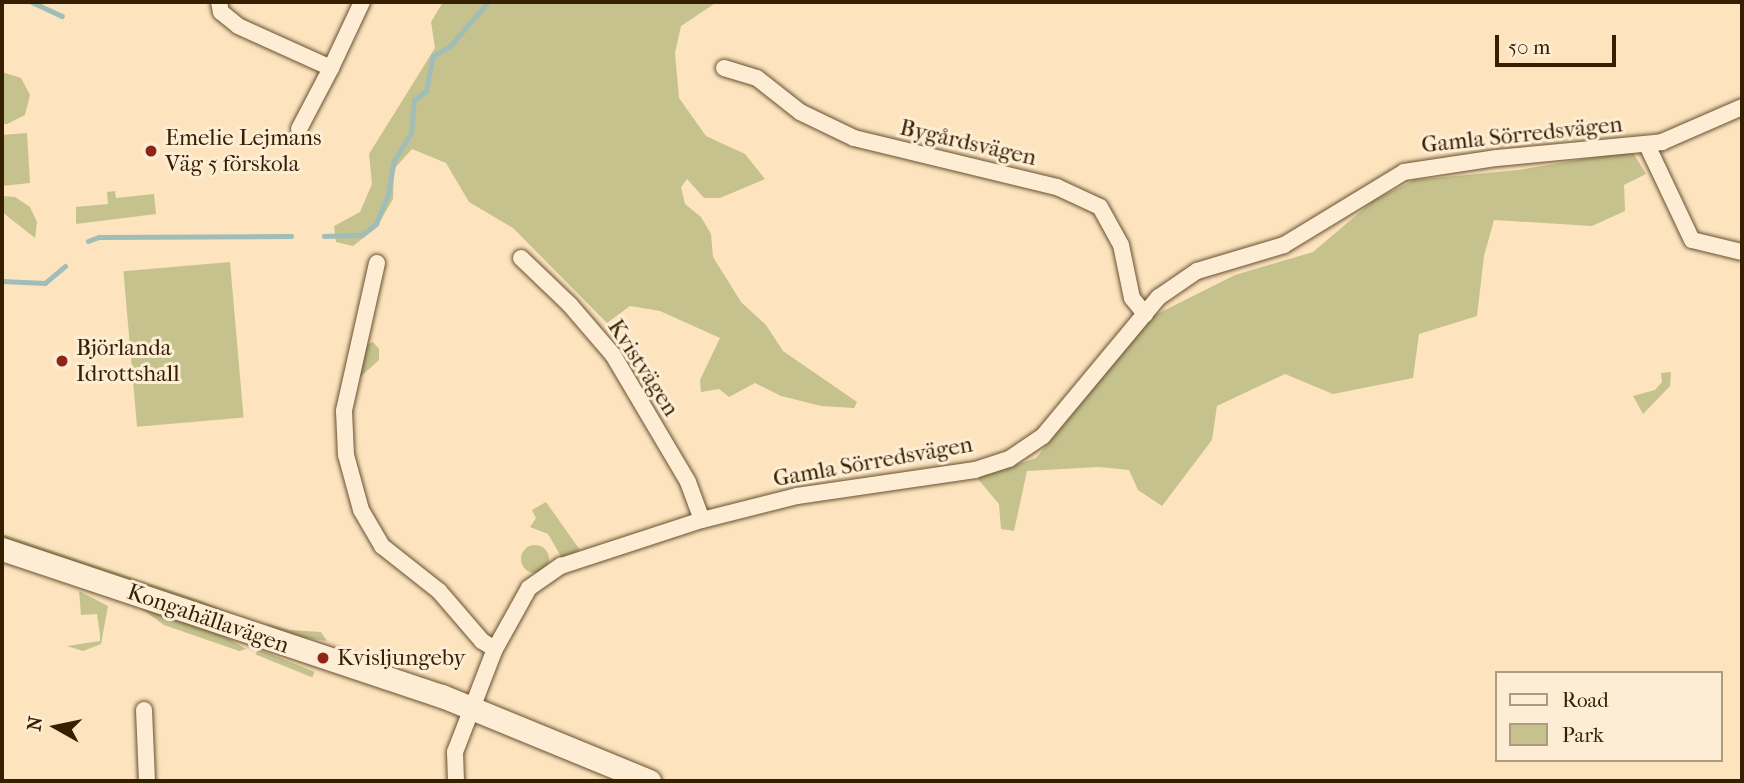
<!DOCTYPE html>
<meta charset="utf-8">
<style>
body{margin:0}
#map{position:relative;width:1744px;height:783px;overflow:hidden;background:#fde4bf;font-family:"IM FELL French Canon",serif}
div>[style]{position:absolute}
.green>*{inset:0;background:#c5c28e;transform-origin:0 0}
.round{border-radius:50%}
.stream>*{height:4.5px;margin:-2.25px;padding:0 2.25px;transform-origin:2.25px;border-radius:2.25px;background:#a1bdb8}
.roads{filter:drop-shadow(0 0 2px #685030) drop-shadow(0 0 2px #685030)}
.street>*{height:16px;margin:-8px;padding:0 8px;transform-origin:8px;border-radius:8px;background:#feedd5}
.secondary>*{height:23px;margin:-11.5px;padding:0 11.5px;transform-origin:11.5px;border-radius:11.5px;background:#feedd5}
.dots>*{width:19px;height:19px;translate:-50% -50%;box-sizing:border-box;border:4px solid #feedd5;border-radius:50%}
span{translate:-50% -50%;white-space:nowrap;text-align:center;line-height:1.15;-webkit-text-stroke:6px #feedd5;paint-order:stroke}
.street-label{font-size:23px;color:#361f00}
.poi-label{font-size:23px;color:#361f00}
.left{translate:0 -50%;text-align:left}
.frame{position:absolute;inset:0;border:4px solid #361f00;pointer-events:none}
.legend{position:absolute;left:1495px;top:671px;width:228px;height:91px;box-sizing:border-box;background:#feedd5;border:2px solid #ae9b80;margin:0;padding:9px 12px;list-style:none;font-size:21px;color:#361f00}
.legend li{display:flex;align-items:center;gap:14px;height:35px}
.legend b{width:35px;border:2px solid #ae9b80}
.north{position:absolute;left:21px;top:692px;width:70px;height:70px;-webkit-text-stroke:5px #feedd5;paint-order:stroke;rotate:279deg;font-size:19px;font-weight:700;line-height:28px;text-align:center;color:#361f00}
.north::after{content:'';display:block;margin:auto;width:24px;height:32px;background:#361f00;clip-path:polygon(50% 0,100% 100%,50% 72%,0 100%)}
.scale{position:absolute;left:1495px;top:35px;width:121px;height:32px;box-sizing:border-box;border:4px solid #361f00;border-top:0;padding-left:9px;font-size:21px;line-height:24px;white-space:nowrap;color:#361f00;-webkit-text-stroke:5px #feedd5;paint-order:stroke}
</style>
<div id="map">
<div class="green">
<div style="clip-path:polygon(443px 2px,717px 2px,681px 26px,675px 53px,679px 98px,706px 136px,745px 154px,765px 179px,720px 198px,704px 198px,687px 179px,681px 187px,685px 204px,701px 217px,711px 234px,713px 257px,741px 302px,766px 325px,783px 351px,857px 402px,854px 408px,821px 406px,781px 396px,755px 383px,729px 397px,719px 389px,701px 392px,700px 380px,720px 338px,660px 311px,630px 306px,607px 323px,513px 228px,469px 202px,446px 163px,412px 149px,394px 169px,393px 199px,376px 228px,353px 246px,336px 242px,334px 226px,360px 212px,372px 184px,369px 154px,435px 48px,431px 22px)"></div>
<div style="clip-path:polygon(2px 72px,21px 78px,30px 95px,25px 115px,7px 124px,2px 124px)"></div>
<div style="clip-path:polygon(27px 133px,30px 183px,2px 186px,2px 135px)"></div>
<div style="clip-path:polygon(1632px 151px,1646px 174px,1624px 185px,1625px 211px,1592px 226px,1494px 220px,1484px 256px,1477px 316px,1419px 334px,1413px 378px,1333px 394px,1285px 374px,1217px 406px,1212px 440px,1162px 506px,1138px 490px,1129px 470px,1099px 467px,1027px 471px,1014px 531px,1001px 529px,999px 504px,977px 478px,1036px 458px,1153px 316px,1235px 275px,1313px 252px,1373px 201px,1414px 180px,1518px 170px)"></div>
<div style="clip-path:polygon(115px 191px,116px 198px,154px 194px,156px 214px,76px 224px,76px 207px,108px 204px,107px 192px)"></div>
<div style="clip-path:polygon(2px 196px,15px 197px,30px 207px,37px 222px,35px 238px,2px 212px)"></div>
<div style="left:230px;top:262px;width:156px;height:107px;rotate:85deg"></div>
<div style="clip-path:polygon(373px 342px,379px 349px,379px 360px,359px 378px,365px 345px)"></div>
<div style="clip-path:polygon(1671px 372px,1670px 386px,1643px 414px,1633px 396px,1655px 390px,1662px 382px,1661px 373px)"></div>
<div style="clip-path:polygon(546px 502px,580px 550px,562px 558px,548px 534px,530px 527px,536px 518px,532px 510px)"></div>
<div style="clip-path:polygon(2px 534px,199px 600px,252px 622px,2px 540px)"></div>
<div class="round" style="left:521px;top:545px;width:28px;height:28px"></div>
<div style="clip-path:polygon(79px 591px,108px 606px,101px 644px,83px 651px,67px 646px,100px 641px,100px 635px,97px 614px,81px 615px)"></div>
<div style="clip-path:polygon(139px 607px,221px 634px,246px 649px,239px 651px,164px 625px)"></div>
<div style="clip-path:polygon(265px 623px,290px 630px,321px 632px,327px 641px,286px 635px)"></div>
<div style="left:258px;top:649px;width:61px;height:6px;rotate:22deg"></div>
</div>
<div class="stream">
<div style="left:32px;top:2px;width:33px;rotate:25deg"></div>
<div style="left:324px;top:236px;width:38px;rotate:-2deg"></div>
<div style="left:362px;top:235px;width:18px;rotate:-38deg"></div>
<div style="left:376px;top:224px;width:32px;rotate:-68deg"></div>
<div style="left:388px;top:194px;width:34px;rotate:-80deg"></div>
<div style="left:394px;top:161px;width:33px;rotate:-59deg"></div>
<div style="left:411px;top:133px;width:33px;rotate:-85deg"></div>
<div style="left:414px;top:100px;width:15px;rotate:-37deg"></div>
<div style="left:426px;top:91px;width:36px;rotate:-79deg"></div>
<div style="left:433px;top:56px;width:20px;rotate:-30deg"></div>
<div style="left:450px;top:46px;width:58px;rotate:-49.2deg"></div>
<div style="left:88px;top:241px;width:12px;rotate:-20deg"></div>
<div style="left:99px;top:237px;width:192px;rotate:-0.3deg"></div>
<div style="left:2px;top:281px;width:43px;rotate:2.7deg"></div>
<div style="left:45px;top:283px;width:26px;rotate:-40deg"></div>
</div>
<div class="roads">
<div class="street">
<div style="left:219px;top:2px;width:10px;rotate:79deg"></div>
<div style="left:221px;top:12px;width:22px;rotate:39deg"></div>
<div style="left:238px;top:26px;width:102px;rotate:24.3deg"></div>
<div style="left:331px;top:68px;width:73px;rotate:-64.8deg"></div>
<div style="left:724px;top:68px;width:34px;rotate:17deg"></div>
<div style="left:757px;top:78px;width:55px;rotate:38.3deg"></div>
<div style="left:800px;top:112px;width:60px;rotate:25.7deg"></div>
<div style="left:854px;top:138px;width:209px;rotate:13.6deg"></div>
<div style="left:1057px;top:187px;width:47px;rotate:24.9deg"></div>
<div style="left:1100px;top:207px;width:43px;rotate:61.1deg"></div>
<div style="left:1121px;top:245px;width:54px;rotate:78.3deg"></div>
<div style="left:1132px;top:298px;width:21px;rotate:51deg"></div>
<div style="left:299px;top:129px;width:69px;rotate:-62.3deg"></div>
<div style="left:1647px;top:145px;width:105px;rotate:64.7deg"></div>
<div style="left:1692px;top:240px;width:51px;rotate:13.5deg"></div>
<div style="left:521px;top:258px;width:68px;rotate:43.8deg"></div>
<div style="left:570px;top:305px;width:66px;rotate:49.3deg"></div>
<div style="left:613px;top:355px;width:147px;rotate:59.4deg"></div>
<div style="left:688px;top:482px;width:40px;rotate:69.8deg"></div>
<div style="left:377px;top:263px;width:152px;rotate:102.6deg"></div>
<div style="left:344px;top:411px;width:44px;rotate:87.4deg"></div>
<div style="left:346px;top:455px;width:57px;rotate:74.7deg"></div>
<div style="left:361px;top:510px;width:42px;rotate:59.7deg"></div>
<div style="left:382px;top:546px;width:73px;rotate:38.3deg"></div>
<div style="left:439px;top:591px;width:66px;rotate:49.3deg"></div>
<div style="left:482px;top:641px;width:15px;rotate:32deg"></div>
<div style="left:144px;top:710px;width:71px;rotate:87.6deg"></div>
<div style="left:456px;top:781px;width:29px;rotate:-92deg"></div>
<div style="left:455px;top:752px;width:110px;rotate:-68.8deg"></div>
<div style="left:495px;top:649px;width:70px;rotate:-60.9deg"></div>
<div style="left:529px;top:588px;width:39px;rotate:-35deg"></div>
<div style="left:561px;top:566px;width:148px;rotate:-18.1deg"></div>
<div style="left:702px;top:520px;width:98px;rotate:-14.2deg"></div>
<div style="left:797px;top:496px;width:180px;rotate:-8.3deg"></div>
<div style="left:975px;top:470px;width:36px;rotate:-18deg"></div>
<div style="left:1009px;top:459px;width:41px;rotate:-34.1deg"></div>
<div style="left:1043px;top:436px;width:181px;rotate:-50.2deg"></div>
<div style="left:1159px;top:297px;width:46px;rotate:-34.4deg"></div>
<div style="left:1197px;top:271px;width:91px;rotate:-16.6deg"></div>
<div style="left:1284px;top:245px;width:140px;rotate:-31.3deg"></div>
<div style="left:1404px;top:172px;width:94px;rotate:-8.6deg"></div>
<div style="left:1497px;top:158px;width:166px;rotate:-5.5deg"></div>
<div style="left:1662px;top:142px;width:87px;rotate:-23.6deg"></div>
</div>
<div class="secondary">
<div style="left:2px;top:549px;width:464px;rotate:18.5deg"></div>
<div style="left:442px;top:696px;width:224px;rotate:22.3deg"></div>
</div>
</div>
<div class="dots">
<div style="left:151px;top:151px;background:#8f2418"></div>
<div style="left:62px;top:361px;background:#8f2418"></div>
<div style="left:323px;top:658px;background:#8f2418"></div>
</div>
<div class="street-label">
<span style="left:1522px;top:135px;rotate:-6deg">Gamla Sörredsvägen</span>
<span style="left:968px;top:143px;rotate:13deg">Bygårdsvägen</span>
<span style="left:643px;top:368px;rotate:57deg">Kvistvägen</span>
<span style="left:873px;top:462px;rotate:-10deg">Gamla Sörredsvägen</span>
<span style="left:208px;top:619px;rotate:19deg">Kongahällavägen</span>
</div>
<div class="poi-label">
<span class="left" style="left:165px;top:151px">Emelie Lejmans<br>Väg 5 förskola</span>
<span class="left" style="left:76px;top:361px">Björlanda<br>Idrottshall</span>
<span class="left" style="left:337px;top:658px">Kvisljungeby</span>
</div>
<div class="frame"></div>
<ul class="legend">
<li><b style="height:9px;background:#feedd5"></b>Road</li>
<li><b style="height:19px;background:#c5c28e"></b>Park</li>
</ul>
<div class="north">N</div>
<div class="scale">50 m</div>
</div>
